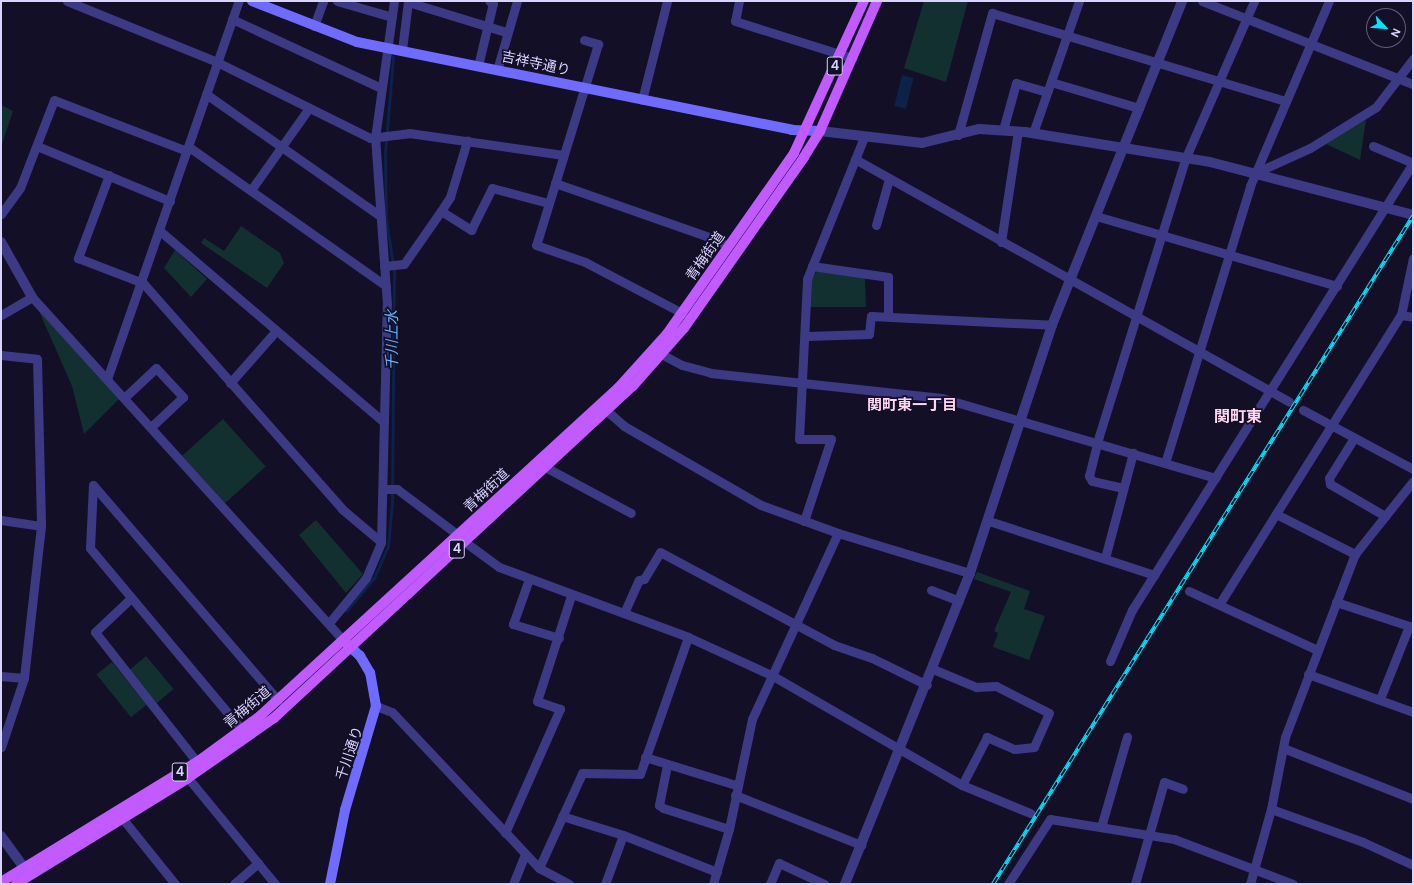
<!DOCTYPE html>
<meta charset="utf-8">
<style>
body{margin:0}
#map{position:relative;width:1414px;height:885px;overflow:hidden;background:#130f26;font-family:"DM Sans","Noto Sans JP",sans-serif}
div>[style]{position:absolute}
.green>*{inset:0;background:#12302f;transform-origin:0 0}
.water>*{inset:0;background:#0c2248;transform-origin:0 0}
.stream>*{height:2.5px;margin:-1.25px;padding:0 1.25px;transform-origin:1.25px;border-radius:1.25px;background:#0c2248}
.minor>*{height:9px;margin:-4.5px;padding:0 4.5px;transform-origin:4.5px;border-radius:4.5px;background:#3d3a85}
.tertiary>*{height:10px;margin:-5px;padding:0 5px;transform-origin:5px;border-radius:5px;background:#3d3a85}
.secondary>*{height:10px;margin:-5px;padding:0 5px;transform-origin:5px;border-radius:5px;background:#6f6bff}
.primary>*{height:10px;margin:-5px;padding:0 5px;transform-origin:5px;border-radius:5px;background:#c25bff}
.rail>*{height:4px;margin-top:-2px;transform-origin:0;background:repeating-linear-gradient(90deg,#130f26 0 8px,#00e5ff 0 16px);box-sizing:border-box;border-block:1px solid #00e5ff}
span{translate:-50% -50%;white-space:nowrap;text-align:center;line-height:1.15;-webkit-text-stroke:3.5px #130f26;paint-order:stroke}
.shield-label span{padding:1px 3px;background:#130f26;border:1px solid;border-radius:3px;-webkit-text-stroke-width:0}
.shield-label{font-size:13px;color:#d9d4ff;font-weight:700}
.street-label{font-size:14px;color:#d9d4ff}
.water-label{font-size:15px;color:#62b6ff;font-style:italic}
.neighbourhood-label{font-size:15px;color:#ffd6f0;font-weight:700}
.quarter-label{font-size:16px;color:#ffd6f0;font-weight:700}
.frame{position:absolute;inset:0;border:2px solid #d9d4ff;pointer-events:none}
.north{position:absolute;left:1366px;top:8px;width:40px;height:40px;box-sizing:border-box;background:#130f26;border:1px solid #625e7d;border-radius:50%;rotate:116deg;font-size:11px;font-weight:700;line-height:16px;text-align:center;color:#d9d4ff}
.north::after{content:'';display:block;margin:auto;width:14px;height:18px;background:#00e5ff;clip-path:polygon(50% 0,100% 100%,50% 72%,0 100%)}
</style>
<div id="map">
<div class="green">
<div style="clip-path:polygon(924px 1px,968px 1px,946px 82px,904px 68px)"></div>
<div style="clip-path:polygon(1px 105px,13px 111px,1px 147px)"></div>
<div style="clip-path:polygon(1366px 120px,1360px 160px,1326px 144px,1350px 128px)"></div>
<div style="clip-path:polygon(241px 226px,280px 253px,284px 263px,267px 288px,201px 243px,204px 238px,224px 251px)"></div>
<div style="clip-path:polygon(175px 250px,207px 279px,191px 297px,164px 268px)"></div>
<div style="clip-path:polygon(817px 271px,865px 278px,866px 307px,809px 307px,810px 281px)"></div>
<div style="clip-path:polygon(39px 311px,120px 398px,84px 434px,72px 386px)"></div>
<div style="left:223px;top:419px;width:64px;height:55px;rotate:48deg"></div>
<div style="clip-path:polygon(316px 520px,363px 574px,346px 593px,299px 535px)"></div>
<div style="clip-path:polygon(977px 572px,1030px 591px,1024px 609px,1045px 616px,1029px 660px,993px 647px,998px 633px,994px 631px,1011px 592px,974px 579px)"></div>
<div style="left:146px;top:656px;width:43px;height:22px;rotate:50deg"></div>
<div style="left:112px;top:662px;width:55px;height:20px;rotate:51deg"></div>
</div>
<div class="water">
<div style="left:902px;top:75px;width:12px;height:32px;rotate:14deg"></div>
</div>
<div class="stream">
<div style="left:346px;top:611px;width:43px;rotate:-49.7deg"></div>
<div style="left:374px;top:578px;width:35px;rotate:-66deg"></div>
<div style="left:388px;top:546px;width:44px;rotate:-84.8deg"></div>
<div style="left:392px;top:502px;width:230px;rotate:-89.5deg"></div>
<div style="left:394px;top:272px;width:54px;rotate:-98.6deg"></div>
<div style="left:386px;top:219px;width:66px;rotate:-90.9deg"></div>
<div style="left:385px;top:153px;width:96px;rotate:-85.2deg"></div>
</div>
<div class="minor">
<div style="left:67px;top:1px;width:162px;rotate:22.1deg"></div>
<div style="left:217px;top:62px;width:171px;rotate:26.4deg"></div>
<div style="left:370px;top:138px;width:39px;rotate:-7deg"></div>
<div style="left:409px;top:133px;width:156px;rotate:8.1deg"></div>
<div style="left:337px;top:1px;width:57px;rotate:16.2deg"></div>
<div style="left:739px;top:1px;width:20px;rotate:101deg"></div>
<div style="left:735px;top:21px;width:123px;rotate:17.5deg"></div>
<div style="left:1202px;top:1px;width:227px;rotate:21.5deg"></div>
<div style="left:408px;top:2px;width:102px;rotate:17deg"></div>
<div style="left:232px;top:19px;width:164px;rotate:24.8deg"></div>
<div style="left:314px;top:26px;width:27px;rotate:-70deg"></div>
<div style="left:584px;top:40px;width:15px;rotate:16deg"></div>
<div style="left:598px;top:44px;width:210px;rotate:107.1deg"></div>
<div style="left:536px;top:245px;width:52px;rotate:19.1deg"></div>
<div style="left:585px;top:262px;width:110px;rotate:27.7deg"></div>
<div style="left:402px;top:50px;width:49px;rotate:-83deg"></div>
<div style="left:478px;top:66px;width:65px;rotate:-76.6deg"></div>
<div style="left:493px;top:3px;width:4px;rotate:-153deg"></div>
<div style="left:497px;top:70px;width:72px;rotate:-73.8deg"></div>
<div style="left:1051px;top:82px;width:92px;rotate:16.5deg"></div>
<div style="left:206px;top:94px;width:211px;rotate:35deg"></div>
<div style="left:642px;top:100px;width:102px;rotate:-75.8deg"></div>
<div style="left:1003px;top:130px;width:49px;rotate:-74.5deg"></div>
<div style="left:1016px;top:83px;width:32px;rotate:16deg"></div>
<div style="left:1033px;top:133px;width:140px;rotate:-70.8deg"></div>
<div style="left:958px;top:135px;width:127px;rotate:-74.4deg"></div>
<div style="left:992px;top:13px;width:307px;rotate:16.7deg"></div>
<div style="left:37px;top:146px;width:144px;rotate:22.5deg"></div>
<div style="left:1373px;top:146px;width:43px;rotate:23deg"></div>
<div style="left:189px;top:147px;width:241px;rotate:35.2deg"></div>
<div style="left:855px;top:159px;width:497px;rotate:29.2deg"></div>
<div style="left:1255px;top:173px;width:60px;rotate:-24.4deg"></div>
<div style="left:1310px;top:148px;width:78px;rotate:-31.8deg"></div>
<div style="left:1376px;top:107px;width:61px;rotate:-52.4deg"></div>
<div style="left:109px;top:175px;width:89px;rotate:110.5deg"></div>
<div style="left:78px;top:258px;width:70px;rotate:21deg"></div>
<div style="left:143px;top:283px;width:301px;rotate:48.6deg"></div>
<div style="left:342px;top:509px;width:51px;rotate:40.2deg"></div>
<div style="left:555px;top:183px;width:173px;rotate:19.3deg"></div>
<div style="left:718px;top:240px;width:12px;rotate:35deg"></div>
<div style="left:251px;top:190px;width:100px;rotate:-54.7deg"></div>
<div style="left:441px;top:211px;width:17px;rotate:-57deg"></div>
<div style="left:450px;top:197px;width:59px;rotate:-73.1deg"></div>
<div style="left:1px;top:214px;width:32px;rotate:-54deg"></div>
<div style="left:20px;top:188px;width:94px;rotate:-68.9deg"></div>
<div style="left:54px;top:100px;width:142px;rotate:21deg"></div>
<div style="left:1096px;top:216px;width:251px;rotate:16.2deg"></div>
<div style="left:876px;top:225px;width:48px;rotate:-74.2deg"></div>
<div style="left:160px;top:231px;width:294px;rotate:40.5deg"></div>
<div style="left:1001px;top:242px;width:112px;rotate:-81.3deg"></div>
<div style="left:384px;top:266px;width:20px;rotate:-6deg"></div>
<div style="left:404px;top:264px;width:65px;rotate:-55.1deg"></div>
<div style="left:441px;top:211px;width:36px;rotate:32deg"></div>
<div style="left:471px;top:230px;width:47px;rotate:-63.4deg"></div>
<div style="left:492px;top:188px;width:58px;rotate:15deg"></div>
<div style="left:812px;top:266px;width:77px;rotate:8.2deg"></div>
<div style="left:888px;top:277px;width:38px;rotate:90deg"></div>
<div style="left:1px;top:315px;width:36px;rotate:-30deg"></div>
<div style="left:32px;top:297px;width:463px;rotate:47.8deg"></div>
<div style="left:1401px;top:315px;width:12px;rotate:9deg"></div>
<div style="left:807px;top:336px;width:62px;rotate:-1.8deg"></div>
<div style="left:869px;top:334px;width:18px;rotate:-84deg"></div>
<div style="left:871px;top:316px;width:181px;rotate:2.8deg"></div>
<div style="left:1px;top:355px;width:36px;rotate:6deg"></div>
<div style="left:37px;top:359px;width:167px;rotate:88.6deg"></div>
<div style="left:41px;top:526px;width:153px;rotate:96.4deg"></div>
<div style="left:24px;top:678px;width:73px;rotate:108.4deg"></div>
<div style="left:663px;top:355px;width:21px;rotate:28deg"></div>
<div style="left:682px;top:365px;width:30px;rotate:15deg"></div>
<div style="left:711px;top:373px;width:232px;rotate:6.2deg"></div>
<div style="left:942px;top:398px;width:285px;rotate:16.3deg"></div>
<div style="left:107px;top:379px;width:400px;rotate:-70.8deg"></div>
<div style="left:230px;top:383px;width:68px;rotate:-48.6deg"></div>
<div style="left:124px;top:398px;width:44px;rotate:-43.2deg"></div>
<div style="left:156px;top:368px;width:40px;rotate:47deg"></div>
<div style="left:183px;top:397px;width:44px;rotate:136.8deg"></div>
<div style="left:1303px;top:410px;width:125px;rotate:28.2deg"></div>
<div style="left:607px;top:411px;width:23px;rotate:41deg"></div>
<div style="left:624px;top:426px;width:158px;rotate:30deg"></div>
<div style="left:761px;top:505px;width:82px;rotate:20deg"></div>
<div style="left:838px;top:533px;width:138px;rotate:16.9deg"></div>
<div style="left:1354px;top:438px;width:47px;rotate:122deg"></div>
<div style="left:1329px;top:478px;width:6px;rotate:81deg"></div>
<div style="left:1330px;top:484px;width:64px;rotate:30.2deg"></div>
<div style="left:1165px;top:463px;width:290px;rotate:-72.9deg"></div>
<div style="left:1250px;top:186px;width:201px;rotate:-66.9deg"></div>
<div style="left:547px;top:468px;width:95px;rotate:28.2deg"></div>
<div style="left:1123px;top:488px;width:32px;rotate:-167deg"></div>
<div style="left:1092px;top:481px;width:6px;rotate:-121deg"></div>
<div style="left:1089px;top:476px;width:41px;rotate:-76deg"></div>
<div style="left:1099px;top:436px;width:292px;rotate:-72.7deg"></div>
<div style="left:1186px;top:157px;width:170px;rotate:-66.4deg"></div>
<div style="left:384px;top:489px;width:13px"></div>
<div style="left:397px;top:489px;width:76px;rotate:37deg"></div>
<div style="left:1276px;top:514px;width:89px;rotate:26.9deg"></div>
<div style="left:1px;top:520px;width:40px;rotate:8.5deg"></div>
<div style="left:804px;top:521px;width:86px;rotate:-71.8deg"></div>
<div style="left:831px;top:439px;width:32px;rotate:180deg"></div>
<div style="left:799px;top:439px;width:160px;rotate:-87.1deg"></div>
<div style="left:807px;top:279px;width:153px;rotate:-68.1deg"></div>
<div style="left:989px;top:521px;width:174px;rotate:18.1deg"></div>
<div style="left:465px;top:542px;width:42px;rotate:36.3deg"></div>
<div style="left:499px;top:567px;width:202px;rotate:20.3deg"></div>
<div style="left:688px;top:637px;width:94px;rotate:24.6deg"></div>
<div style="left:773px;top:676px;width:218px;rotate:30deg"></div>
<div style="left:962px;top:785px;width:74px;rotate:22.4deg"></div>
<div style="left:1105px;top:558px;width:109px;rotate:-75.1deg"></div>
<div style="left:529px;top:579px;width:48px;rotate:109.6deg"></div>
<div style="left:513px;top:624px;width:48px;rotate:16.9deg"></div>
<div style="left:931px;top:590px;width:30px;rotate:21deg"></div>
<div style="left:1189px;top:591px;width:141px;rotate:24.7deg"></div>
<div style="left:130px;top:599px;width:48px;rotate:136.7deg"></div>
<div style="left:95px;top:632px;width:165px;rotate:51.9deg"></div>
<div style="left:1336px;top:602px;width:77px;rotate:18.2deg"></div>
<div style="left:1409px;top:626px;width:79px;rotate:111.7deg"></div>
<div style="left:1220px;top:603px;width:340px;rotate:-57.9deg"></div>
<div style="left:1401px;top:315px;width:58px;rotate:-78.1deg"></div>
<div style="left:624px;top:613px;width:36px;rotate:-66deg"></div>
<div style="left:639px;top:580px;width:5px;rotate:-11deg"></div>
<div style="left:644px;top:579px;width:31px;rotate:-59deg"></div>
<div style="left:660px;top:552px;width:197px;rotate:28.1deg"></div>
<div style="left:834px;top:645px;width:40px;rotate:18.9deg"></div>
<div style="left:872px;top:658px;width:61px;rotate:26.1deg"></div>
<div style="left:329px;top:623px;width:58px;rotate:-50.6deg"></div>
<div style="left:366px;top:578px;width:39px;rotate:-67deg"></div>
<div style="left:381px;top:542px;width:238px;rotate:-88.6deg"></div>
<div style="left:387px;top:304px;width:166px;rotate:-94.1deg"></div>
<div style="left:375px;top:138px;width:138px;rotate:-82.1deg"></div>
<div style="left:1110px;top:661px;width:56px;rotate:-66.7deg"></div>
<div style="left:1132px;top:610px;width:528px;rotate:-57.85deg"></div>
<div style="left:933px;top:669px;width:47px;rotate:22.7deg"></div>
<div style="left:976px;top:687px;width:20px;rotate:-3deg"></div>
<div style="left:996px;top:686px;width:59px;rotate:27deg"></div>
<div style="left:1049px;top:713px;width:37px;rotate:114deg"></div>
<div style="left:1034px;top:747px;width:20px;rotate:174deg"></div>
<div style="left:1014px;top:749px;width:30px;rotate:-156deg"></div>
<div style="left:987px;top:737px;width:54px;rotate:117.5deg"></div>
<div style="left:1308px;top:674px;width:112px;rotate:19.9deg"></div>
<div style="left:1px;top:676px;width:23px;rotate:5deg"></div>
<div style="left:376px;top:706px;width:17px;rotate:21deg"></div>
<div style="left:392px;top:712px;width:214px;rotate:46.7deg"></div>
<div style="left:539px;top:868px;width:34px;rotate:28deg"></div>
<div style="left:242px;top:730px;width:237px;rotate:-129.9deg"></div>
<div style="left:90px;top:548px;width:63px;rotate:-87.3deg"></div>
<div style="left:93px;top:485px;width:284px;rotate:49.3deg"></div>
<div style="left:1283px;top:748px;width:140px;rotate:21.4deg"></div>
<div style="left:645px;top:757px;width:95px;rotate:17.1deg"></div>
<div style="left:667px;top:765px;width:41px;rotate:101.3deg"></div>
<div style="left:659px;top:805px;width:5px;rotate:37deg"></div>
<div style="left:663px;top:808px;width:69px;rotate:17.7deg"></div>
<div style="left:188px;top:778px;width:137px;rotate:50.6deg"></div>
<div style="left:735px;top:795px;width:136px;rotate:21.6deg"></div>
<div style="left:1271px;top:809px;width:98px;rotate:19.7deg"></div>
<div style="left:1363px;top:842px;width:55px;rotate:24.7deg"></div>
<div style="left:562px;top:816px;width:64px;rotate:17.3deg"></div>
<div style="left:623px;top:835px;width:101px;rotate:21.5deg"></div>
<div style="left:122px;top:818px;width:85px;rotate:51.2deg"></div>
<div style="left:1101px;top:827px;width:94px;rotate:-73.9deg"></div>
<div style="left:505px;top:833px;width:136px;rotate:-66.1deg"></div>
<div style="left:560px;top:709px;width:24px;rotate:-161deg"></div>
<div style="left:537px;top:701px;width:110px;rotate:-72.1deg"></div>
<div style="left:539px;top:868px;width:104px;rotate:-65.6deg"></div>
<div style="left:582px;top:773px;width:58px;rotate:1deg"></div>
<div style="left:640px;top:774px;width:145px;rotate:-70.7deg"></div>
<div style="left:234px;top:884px;width:32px;rotate:-41deg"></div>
<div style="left:513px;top:884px;width:31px;rotate:-68deg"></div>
<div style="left:605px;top:884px;width:52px;rotate:-69.8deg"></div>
<div style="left:713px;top:884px;width:57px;rotate:-73.8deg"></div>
<div style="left:729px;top:829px;width:112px;rotate:-78.2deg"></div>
<div style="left:752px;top:719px;width:205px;rotate:-65.2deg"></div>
<div style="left:770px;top:884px;width:23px;rotate:-67deg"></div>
<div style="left:779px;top:863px;width:50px;rotate:25deg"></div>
<div style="left:1008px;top:884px;width:77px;rotate:-57.1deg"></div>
<div style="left:1050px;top:819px;width:126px;rotate:9.2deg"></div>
<div style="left:1174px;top:839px;width:127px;rotate:20.7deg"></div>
<div style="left:1135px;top:884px;width:106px;rotate:-74.1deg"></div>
<div style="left:1164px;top:782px;width:20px;rotate:20deg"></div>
<div style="left:1250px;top:884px;width:78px;rotate:-74.4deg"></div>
<div style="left:1271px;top:809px;width:73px;rotate:-79deg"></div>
<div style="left:1285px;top:737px;width:196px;rotate:-69.1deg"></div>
<div style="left:1355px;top:554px;width:93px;rotate:-51.5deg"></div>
</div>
<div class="tertiary">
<div style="left:820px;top:131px;width:103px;rotate:6.7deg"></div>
<div style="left:922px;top:143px;width:59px;rotate:-13.8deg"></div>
<div style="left:979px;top:129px;width:46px;rotate:3.7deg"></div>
<div style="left:1025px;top:132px;width:187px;rotate:9.2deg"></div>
<div style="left:1210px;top:162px;width:210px;rotate:14.6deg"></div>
<div style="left:1px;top:242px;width:63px;rotate:60.6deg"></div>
<div style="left:1px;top:836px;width:39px;rotate:54deg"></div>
<div style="left:845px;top:884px;width:335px;rotate:-68.1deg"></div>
<div style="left:970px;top:573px;width:261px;rotate:-71.7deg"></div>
<div style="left:1052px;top:325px;width:349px;rotate:-68.1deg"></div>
</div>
<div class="secondary">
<div style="left:252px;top:1px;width:113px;rotate:21.3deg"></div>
<div style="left:357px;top:42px;width:444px;rotate:11.4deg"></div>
<div style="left:792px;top:130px;width:28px;rotate:2deg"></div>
<div style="left:330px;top:884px;width:76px;rotate:-78.5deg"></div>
<div style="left:345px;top:810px;width:109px;rotate:-73.4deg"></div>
<div style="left:376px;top:706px;width:34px;rotate:-100deg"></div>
<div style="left:370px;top:673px;width:20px;rotate:-120deg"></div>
<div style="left:360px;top:656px;width:21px;rotate:-137deg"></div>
</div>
<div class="primary">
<div style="left:1px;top:882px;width:230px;rotate:-31.5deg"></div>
<div style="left:197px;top:762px;width:78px;rotate:-36.1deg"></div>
<div style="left:260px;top:716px;width:486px;rotate:-42.5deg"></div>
<div style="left:618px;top:388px;width:73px;rotate:-47.8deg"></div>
<div style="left:667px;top:334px;width:221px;rotate:-54.9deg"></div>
<div style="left:794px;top:153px;width:167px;rotate:-65.3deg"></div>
<div style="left:16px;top:884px;width:202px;rotate:-31.6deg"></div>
<div style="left:188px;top:778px;width:105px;rotate:-34.9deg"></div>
<div style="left:274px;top:718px;width:489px;rotate:-42.8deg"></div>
<div style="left:633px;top:386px;width:77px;rotate:-48.7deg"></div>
<div style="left:684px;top:328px;width:209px;rotate:-54.9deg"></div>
<div style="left:804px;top:157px;width:31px;rotate:-58deg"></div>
<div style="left:820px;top:131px;width:142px;rotate:-66.3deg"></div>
</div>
<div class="rail">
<div style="left:993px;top:884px;width:789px;rotate:-57.84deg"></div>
</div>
<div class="shield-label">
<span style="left:835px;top:66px">4</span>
<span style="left:457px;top:549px">4</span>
<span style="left:180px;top:772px">4</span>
</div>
<div class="street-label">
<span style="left:536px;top:63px;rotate:12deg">吉祥寺通り</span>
<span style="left:705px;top:256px;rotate:-55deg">青梅街道</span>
<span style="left:486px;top:490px;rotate:-43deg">青梅街道</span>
<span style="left:247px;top:707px;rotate:-40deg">青梅街道</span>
<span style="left:349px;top:753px;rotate:-71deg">千川通り</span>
</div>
<div class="water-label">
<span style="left:393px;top:340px;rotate:-90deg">千川上水</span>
</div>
<div class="neighbourhood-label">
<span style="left:912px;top:406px">関町東一丁目</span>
</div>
<div class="quarter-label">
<span style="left:1238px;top:417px">関町東</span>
</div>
<div class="frame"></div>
<div class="north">N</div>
</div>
